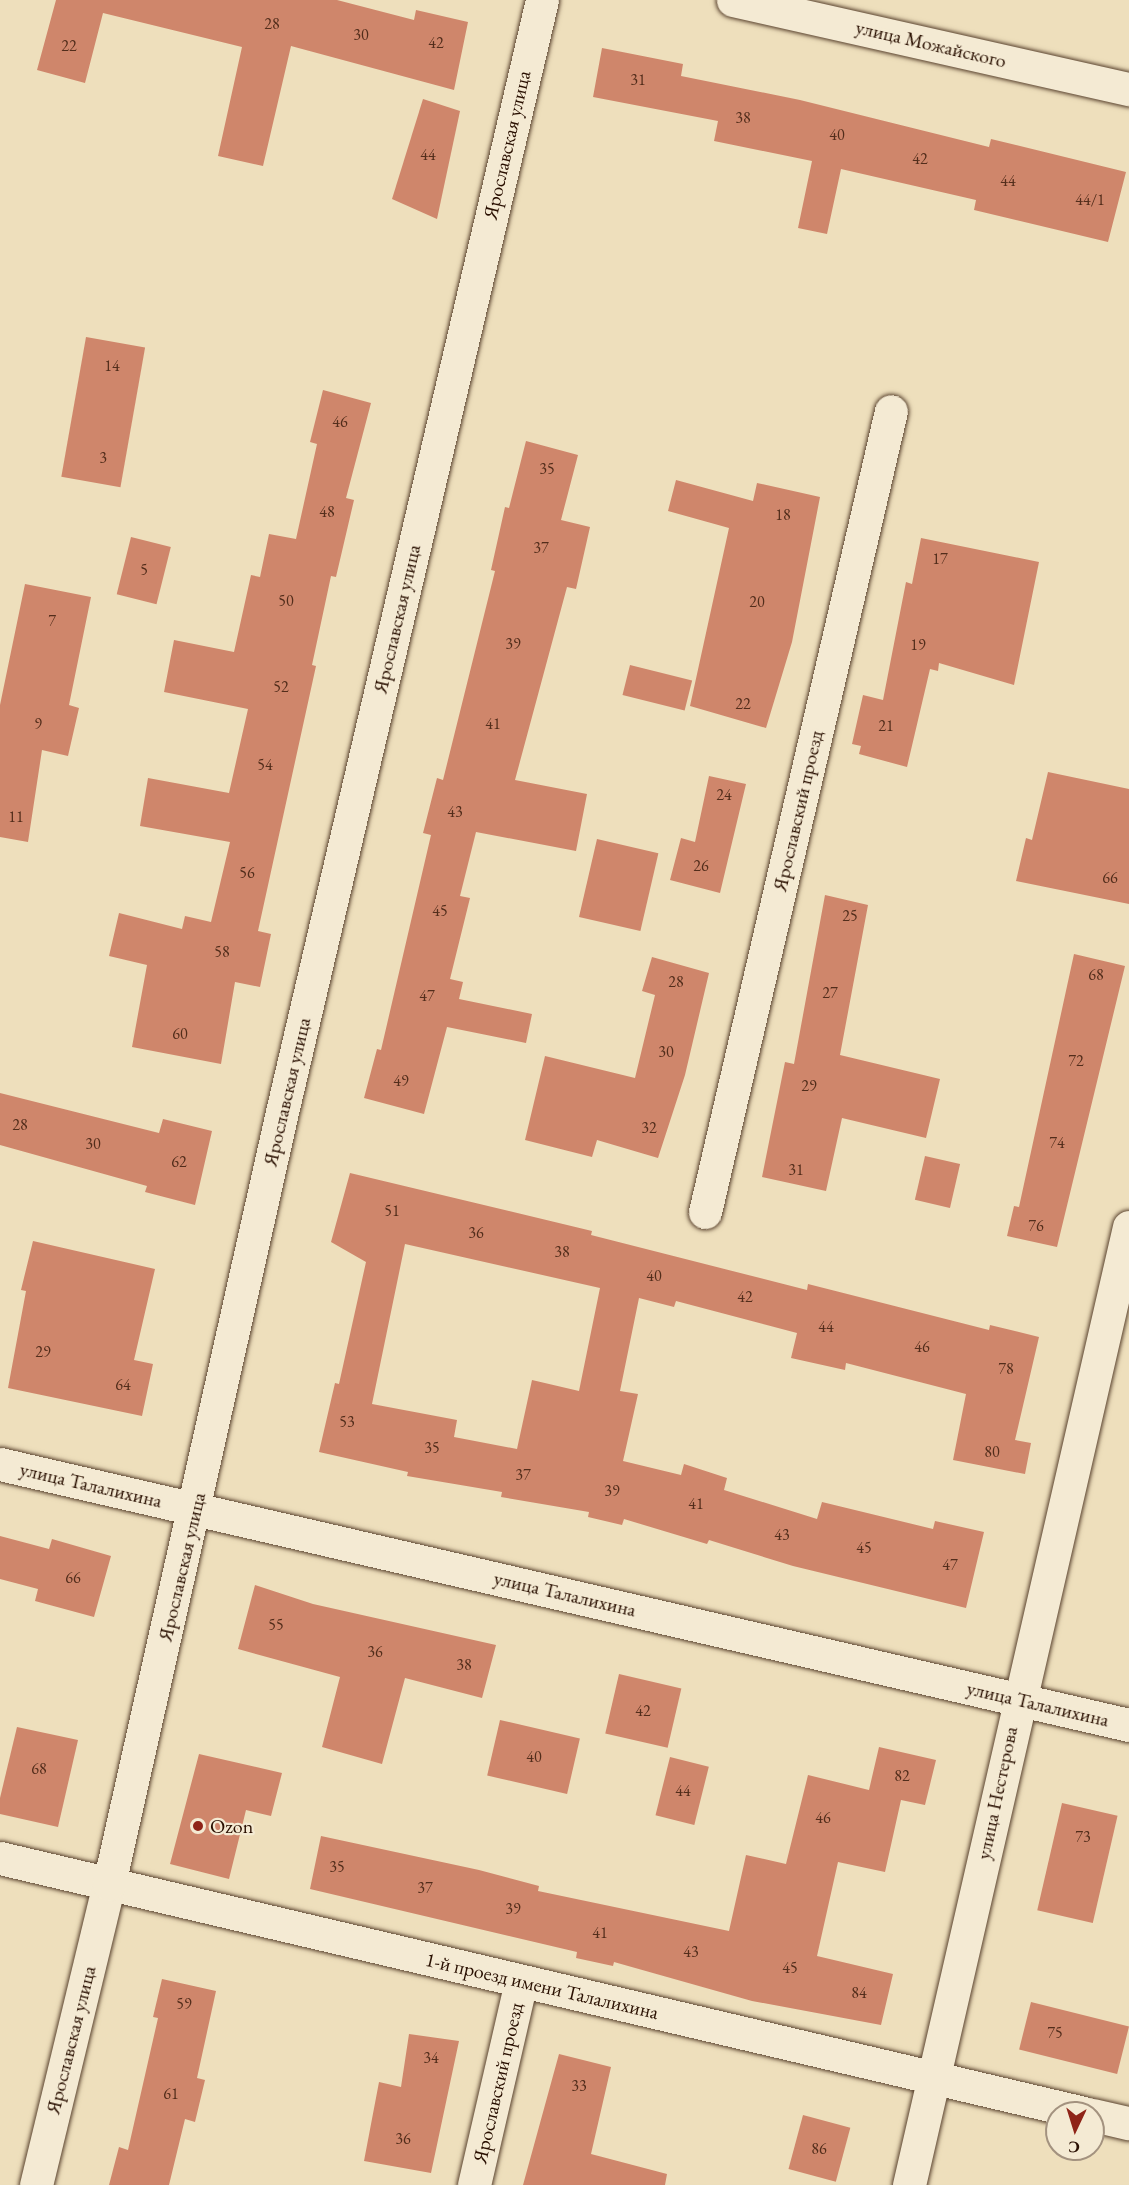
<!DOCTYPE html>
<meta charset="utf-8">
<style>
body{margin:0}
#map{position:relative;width:1129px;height:2185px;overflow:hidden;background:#eedfbc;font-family:"EB Garamond",serif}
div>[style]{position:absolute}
.building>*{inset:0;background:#cf866b;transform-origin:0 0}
.roads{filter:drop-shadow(0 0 2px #5a432f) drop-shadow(0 0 2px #5a432f)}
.street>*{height:33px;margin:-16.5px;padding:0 16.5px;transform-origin:16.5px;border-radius:16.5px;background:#f4ead3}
.secondary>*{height:33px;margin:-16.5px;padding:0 16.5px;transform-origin:16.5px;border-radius:16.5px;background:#f4ead3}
.dots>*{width:16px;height:16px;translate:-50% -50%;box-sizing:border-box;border:3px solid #f4ead3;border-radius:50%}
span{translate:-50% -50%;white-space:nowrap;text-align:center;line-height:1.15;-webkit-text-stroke:4.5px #f4ead3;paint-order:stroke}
.number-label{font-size:16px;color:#522d1b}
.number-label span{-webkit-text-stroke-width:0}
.street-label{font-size:20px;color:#290f00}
.poi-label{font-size:20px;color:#290f00}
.left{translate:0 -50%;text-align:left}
.north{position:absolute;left:1045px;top:2101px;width:60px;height:60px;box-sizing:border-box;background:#f4ead3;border:2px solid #a3927f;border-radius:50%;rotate:184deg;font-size:16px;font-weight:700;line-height:24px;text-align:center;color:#290f00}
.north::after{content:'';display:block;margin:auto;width:21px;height:27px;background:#8f2418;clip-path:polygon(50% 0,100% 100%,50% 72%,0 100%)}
</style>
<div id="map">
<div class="building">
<div style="clip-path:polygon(56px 0,337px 0,414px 20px,416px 10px,468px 22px,454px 90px,291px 46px,263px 166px,218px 156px,242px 47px,103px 13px,85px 83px,37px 70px)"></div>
<div style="clip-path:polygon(602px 48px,683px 64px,681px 76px,800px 100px,989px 147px,991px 139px,1126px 172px,1108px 242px,974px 210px,976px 200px,841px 169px,827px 234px,798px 228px,812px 161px,714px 141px,718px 121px,593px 97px)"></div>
<div style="clip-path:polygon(423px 99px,460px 111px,437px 219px,392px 199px)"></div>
<div style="left:86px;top:337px;width:60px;height:142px;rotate:10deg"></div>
<div style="clip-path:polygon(323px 390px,371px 403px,346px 498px,354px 500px,336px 577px,331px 576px,312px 665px,316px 666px,258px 931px,271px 934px,260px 987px,235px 982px,221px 1064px,132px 1047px,147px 965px,109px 956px,119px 913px,182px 929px,185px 916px,211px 922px,230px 842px,140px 826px,148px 778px,229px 793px,248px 709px,164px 692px,174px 640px,234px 652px,251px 575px,260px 577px,269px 534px,296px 539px,317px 444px,310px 442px)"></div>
<div style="clip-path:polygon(526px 441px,578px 455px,561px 520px,590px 527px,576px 589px,567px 587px,515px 780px,587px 794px,576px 851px,476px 832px,460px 896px,470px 898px,450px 979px,463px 982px,459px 999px,532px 1014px,526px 1043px,447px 1027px,424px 1114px,364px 1098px,377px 1049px,381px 1050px,431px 835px,423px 833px,437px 778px,443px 780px,495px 571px,491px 570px,505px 507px,509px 508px)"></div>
<div style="clip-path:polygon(676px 480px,753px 501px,757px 483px,820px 497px,792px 642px,766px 728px,690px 706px,729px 528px,668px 511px)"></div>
<div style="left:131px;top:537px;width:41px;height:59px;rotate:14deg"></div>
<div style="clip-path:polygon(921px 538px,1039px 562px,1014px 685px,939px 663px,938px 671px,930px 669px,907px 767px,859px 754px,861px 746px,852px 744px,863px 695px,883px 700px,906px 582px,912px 584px)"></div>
<div style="clip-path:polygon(25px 584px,91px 597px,69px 705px,79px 708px,68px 756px,42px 750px,28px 842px,0 837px,0 705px)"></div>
<div style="left:630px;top:665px;width:64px;height:31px;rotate:14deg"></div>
<div style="clip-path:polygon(1048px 772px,1129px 789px,1129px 904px,1016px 881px,1026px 838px,1032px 840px)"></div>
<div style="clip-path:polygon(709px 776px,746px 784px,720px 893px,670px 880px,681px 838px,695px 842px)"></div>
<div style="left:597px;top:839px;width:63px;height:80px;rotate:13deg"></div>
<div style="clip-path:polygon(825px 895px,868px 905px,840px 1055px,940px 1079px,926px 1138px,842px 1118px,826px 1191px,762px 1177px,785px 1062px,794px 1064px)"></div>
<div style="clip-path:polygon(1074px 954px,1125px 966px,1057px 1247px,1007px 1236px,1014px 1206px,1019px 1207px)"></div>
<div style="clip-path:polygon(652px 957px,709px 973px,685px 1075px,658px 1158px,597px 1140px,592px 1157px,525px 1140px,545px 1056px,635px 1078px,655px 995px,642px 991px)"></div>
<div style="clip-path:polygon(0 1093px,159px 1133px,163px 1119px,212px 1131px,195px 1205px,145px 1192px,147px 1186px,0 1145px)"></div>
<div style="left:925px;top:1156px;width:36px;height:45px;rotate:13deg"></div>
<div style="clip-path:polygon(evenodd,350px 1173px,592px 1231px,591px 1235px,807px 1290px,808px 1284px,989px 1330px,990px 1325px,1039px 1337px,1015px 1440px,1031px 1443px,1025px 1474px,953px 1460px,966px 1394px,846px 1363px,845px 1370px,791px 1358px,797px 1333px,676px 1301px,674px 1307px,639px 1298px,620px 1391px,638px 1394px,623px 1461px,681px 1475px,684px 1464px,727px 1478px,724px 1490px,817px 1519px,822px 1502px,933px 1529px,935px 1521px,984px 1532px,966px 1608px,793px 1566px,709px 1540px,707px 1544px,624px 1519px,622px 1525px,588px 1517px,589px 1512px,501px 1497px,502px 1492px,407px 1476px,408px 1472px,319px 1452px,335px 1383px,339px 1384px,366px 1262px,331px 1242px,350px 1173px,405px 1244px,600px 1288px,579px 1391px,532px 1380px,517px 1449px,454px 1437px,457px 1420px,372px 1404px,405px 1244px)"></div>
<div style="clip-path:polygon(33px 1241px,155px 1269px,134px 1360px,153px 1364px,142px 1416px,8px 1388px,26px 1291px,21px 1290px)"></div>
<div style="clip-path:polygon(0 1536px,49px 1549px,52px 1539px,111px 1556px,94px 1617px,35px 1601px,38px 1589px,0 1579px)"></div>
<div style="clip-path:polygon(255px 1585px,313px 1604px,496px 1645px,482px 1698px,405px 1678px,382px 1764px,322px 1747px,340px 1677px,238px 1649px)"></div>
<div style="left:619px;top:1674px;width:64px;height:61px;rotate:13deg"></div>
<div style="left:500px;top:1720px;width:82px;height:57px;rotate:13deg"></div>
<div style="clip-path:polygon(17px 1727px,78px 1740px,58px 1827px,0 1814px,0 1798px)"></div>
<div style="clip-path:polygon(879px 1747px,936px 1760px,925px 1805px,901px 1800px,885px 1872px,838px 1862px,817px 1956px,893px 1974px,881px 2025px,752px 2001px,614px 1962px,613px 1966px,576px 1958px,577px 1952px,310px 1889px,321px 1836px,479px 1870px,539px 1886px,538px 1891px,729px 1931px,746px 1855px,786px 1864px,808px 1775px,869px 1790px)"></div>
<div style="clip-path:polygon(199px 1754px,282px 1773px,271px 1816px,246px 1810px,229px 1879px,170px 1864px)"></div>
<div style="left:670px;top:1757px;width:40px;height:60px;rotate:14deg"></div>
<div style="left:1062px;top:1803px;width:57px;height:110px;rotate:13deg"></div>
<div style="clip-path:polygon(162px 1979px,216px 1991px,197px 2078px,205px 2080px,195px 2122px,185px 2119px,169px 2185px,109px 2185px,119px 2147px,128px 2150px,158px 2018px,153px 2017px)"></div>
<div style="left:1031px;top:2002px;width:101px;height:49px;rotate:14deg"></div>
<div style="clip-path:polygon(409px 2034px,459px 2041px,431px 2173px,364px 2161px,379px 2082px,401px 2087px)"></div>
<div style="clip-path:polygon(559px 2054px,611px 2067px,591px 2154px,667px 2174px,665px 2185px,523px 2185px)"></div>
<div style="left:803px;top:2115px;width:49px;height:56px;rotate:15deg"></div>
</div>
<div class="roads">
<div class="street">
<div style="left:733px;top:0;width:406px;rotate:12.7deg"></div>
<div style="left:705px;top:1212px;width:822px;rotate:-76.93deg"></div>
<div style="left:0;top:1464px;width:1159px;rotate:13.02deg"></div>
<div style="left:0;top:1858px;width:1114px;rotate:13.24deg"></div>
<div style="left:1093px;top:2115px;width:37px;rotate:13deg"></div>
<div style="left:474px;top:2185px;width:209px;rotate:-77deg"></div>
<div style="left:909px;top:2185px;width:983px;rotate:-77.07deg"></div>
</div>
<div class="secondary">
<div style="left:36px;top:2185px;width:310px;rotate:-76.4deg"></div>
<div style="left:109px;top:1884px;width:791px;rotate:-77.37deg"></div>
<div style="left:282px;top:1112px;width:1142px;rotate:-76.84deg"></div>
</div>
</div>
<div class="dots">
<div style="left:198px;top:1826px;background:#8f2418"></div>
</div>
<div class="number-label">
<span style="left:272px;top:24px">28</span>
<span style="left:361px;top:35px">30</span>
<span style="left:436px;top:43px">42</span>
<span style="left:69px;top:46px">22</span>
<span style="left:638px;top:80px">31</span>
<span style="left:743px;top:118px">38</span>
<span style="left:837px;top:135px">40</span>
<span style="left:428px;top:155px">44</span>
<span style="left:920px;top:159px">42</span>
<span style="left:1008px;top:181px">44</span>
<span style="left:1090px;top:200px">44/1</span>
<span style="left:112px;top:366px">14</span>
<span style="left:340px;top:422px">46</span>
<span style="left:103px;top:458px">3</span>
<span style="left:547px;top:469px">35</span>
<span style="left:327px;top:512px">48</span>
<span style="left:783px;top:515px">18</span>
<span style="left:541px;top:548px">37</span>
<span style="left:940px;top:559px">17</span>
<span style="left:144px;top:570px">5</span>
<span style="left:286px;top:601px">50</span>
<span style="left:757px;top:602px">20</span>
<span style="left:52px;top:621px">7</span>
<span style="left:513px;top:644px">39</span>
<span style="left:918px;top:645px">19</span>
<span style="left:281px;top:687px">52</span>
<span style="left:743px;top:704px">22</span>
<span style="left:38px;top:724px">9</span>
<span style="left:493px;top:724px">41</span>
<span style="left:886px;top:726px">21</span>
<span style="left:265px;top:765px">54</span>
<span style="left:724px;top:795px">24</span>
<span style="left:455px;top:812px">43</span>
<span style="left:16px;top:817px">11</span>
<span style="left:701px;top:866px">26</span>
<span style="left:247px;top:873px">56</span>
<span style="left:1110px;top:878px">66</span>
<span style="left:440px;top:911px">45</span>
<span style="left:850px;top:916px">25</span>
<span style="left:222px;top:952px">58</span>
<span style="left:1096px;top:975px">68</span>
<span style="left:676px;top:982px">28</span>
<span style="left:830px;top:993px">27</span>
<span style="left:427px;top:996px">47</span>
<span style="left:180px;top:1034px">60</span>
<span style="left:666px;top:1052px">30</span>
<span style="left:1076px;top:1061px">72</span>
<span style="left:401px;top:1081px">49</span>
<span style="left:809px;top:1086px">29</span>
<span style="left:20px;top:1125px">28</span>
<span style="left:649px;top:1128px">32</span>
<span style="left:1057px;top:1143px">74</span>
<span style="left:93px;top:1144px">30</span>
<span style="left:179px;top:1162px">62</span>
<span style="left:796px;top:1170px">31</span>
<span style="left:392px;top:1211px">51</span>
<span style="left:1036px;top:1226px">76</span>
<span style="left:476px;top:1233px">36</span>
<span style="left:562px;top:1252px">38</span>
<span style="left:654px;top:1276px">40</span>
<span style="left:745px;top:1297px">42</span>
<span style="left:826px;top:1327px">44</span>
<span style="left:922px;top:1347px">46</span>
<span style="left:43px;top:1352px">29</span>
<span style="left:1006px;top:1369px">78</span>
<span style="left:123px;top:1385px">64</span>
<span style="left:347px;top:1422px">53</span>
<span style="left:432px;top:1448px">35</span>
<span style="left:992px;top:1452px">80</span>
<span style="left:523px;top:1475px">37</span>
<span style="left:612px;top:1491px">39</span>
<span style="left:696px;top:1504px">41</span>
<span style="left:782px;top:1535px">43</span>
<span style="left:864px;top:1548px">45</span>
<span style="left:950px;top:1565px">47</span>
<span style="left:73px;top:1578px">66</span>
<span style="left:276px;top:1625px">55</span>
<span style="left:375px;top:1652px">36</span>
<span style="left:464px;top:1665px">38</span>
<span style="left:643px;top:1711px">42</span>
<span style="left:534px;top:1757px">40</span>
<span style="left:39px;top:1769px">68</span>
<span style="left:902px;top:1776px">82</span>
<span style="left:683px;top:1791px">44</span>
<span style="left:823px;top:1818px">46</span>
<span style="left:1083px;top:1837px">73</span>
<span style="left:337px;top:1867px">35</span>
<span style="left:425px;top:1888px">37</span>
<span style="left:513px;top:1909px">39</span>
<span style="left:600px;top:1933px">41</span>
<span style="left:691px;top:1952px">43</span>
<span style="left:790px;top:1968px">45</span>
<span style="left:859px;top:1993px">84</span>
<span style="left:184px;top:2004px">59</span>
<span style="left:1055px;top:2033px">75</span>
<span style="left:431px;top:2058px">34</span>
<span style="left:579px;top:2086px">33</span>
<span style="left:171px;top:2094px">61</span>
<span style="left:403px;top:2139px">36</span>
<span style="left:819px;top:2149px">86</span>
</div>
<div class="street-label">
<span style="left:931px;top:44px;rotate:13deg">улица Можайского</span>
<span style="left:507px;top:145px;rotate:-77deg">Ярославская улица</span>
<span style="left:397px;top:619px;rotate:-77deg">Ярославская улица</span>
<span style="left:798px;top:811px;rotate:-77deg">Ярославский проезд</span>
<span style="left:287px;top:1092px;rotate:-77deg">Ярославская улица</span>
<span style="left:91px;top:1485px;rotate:13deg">улица Талалихина</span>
<span style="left:182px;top:1567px;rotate:-77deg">Ярославская улица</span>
<span style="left:565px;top:1594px;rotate:13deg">улица Талалихина</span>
<span style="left:1038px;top:1704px;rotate:13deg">улица Талалихина</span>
<span style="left:997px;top:1793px;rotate:-78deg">улица Нестерова</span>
<span style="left:542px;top:1986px;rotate:13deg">1-й проезд имени Талалихина</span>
<span style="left:71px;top:2040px;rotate:-76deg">Ярославская улица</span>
<span style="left:498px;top:2083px;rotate:-77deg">Ярославский проезд</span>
</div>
<div class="poi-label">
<span class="left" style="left:210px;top:1826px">Ozon</span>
</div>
<div class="north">С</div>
</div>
